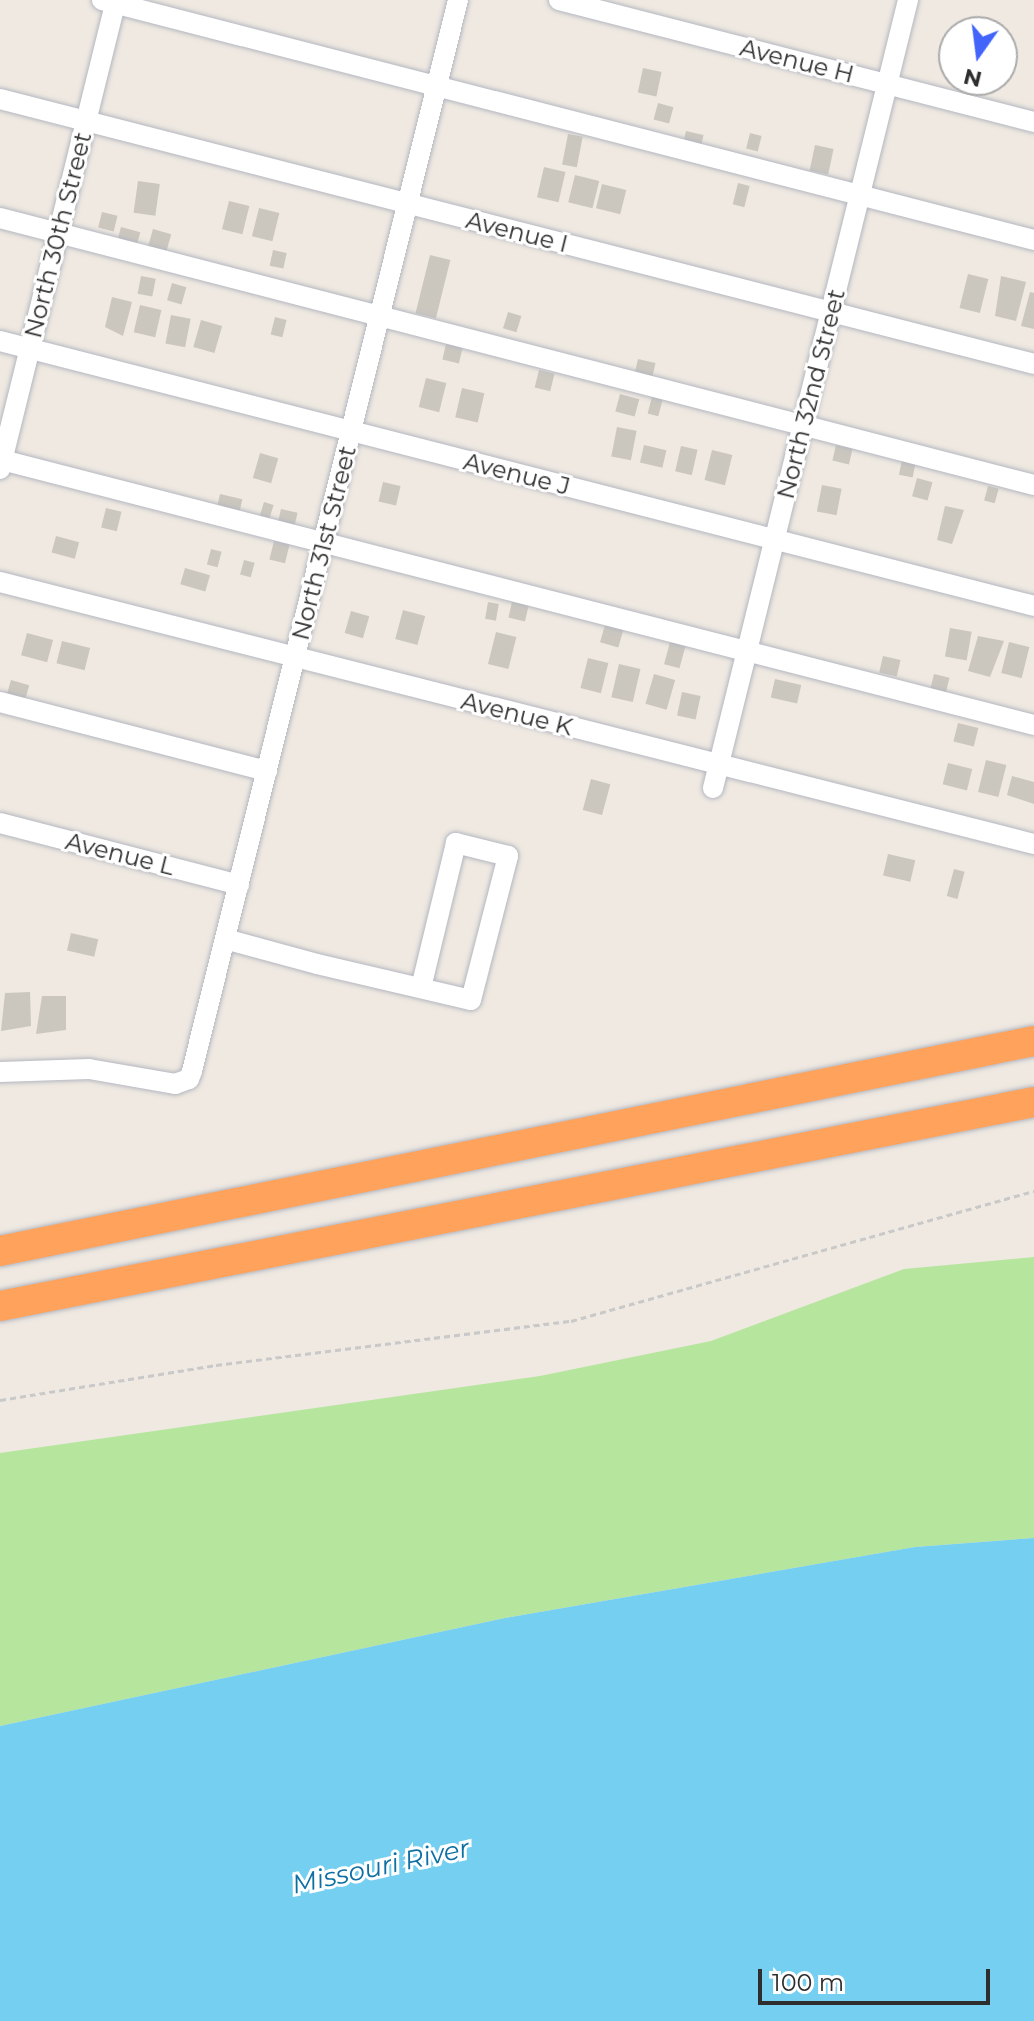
<!DOCTYPE html>
<style>
body{margin:0}
#map{position:relative;width:1034px;height:2021px;overflow:hidden;background:#efe9e1;font-family:Montserrat,sans-serif}
div>[style]{position:absolute}
.green>*{inset:0;background:#b6e59e}
.water>*{inset:0;background:#75cff0}
.building>*{inset:0;background:#cbc7bf;transform-origin:0 0}
.path>*{height:3px;margin-top:-1.5px;transform-origin:0;background:repeating-linear-gradient(90deg,#c9c9c9 0 6px,transparent 0 10px)}
.roads{filter:drop-shadow(0 0 2px #b4b7c1) drop-shadow(0 0 2px #b4b7c1)}
.minor>*{height:20px;margin:-10px;padding:0 10px;transform-origin:10px;border-radius:10px;background:#fff}
.highway>*{height:30px;margin:-15px;padding:0 15px;transform-origin:15px;border-radius:15px;background:#ffa35c}
span{translate:-50% -50%;white-space:nowrap;text-align:center;line-height:1.15;-webkit-text-stroke:6px #fff;paint-order:stroke}
.street-label{font-size:24px;color:#2e2e2e}
.water-label{font-size:26px;color:#0d6fa3;font-style:italic}
.north{position:absolute;left:938px;top:16px;width:80px;height:80px;box-sizing:border-box;background:#fff;border:2px solid #ababab;border-radius:50%;rotate:194deg;font-size:22px;font-weight:700;line-height:32px;text-align:center;color:#2e2e2e}
.north::after{content:'';display:block;margin:auto;width:28px;height:36px;background:#4264fb;clip-path:polygon(50% 0,100% 100%,50% 72%,0 100%)}
.scale{position:absolute;left:758px;top:1969px;width:232px;height:36px;box-sizing:border-box;border:4px solid #2e2e2e;border-top:0;padding-left:10px;font-size:24px;line-height:28px;white-space:nowrap;color:#2e2e2e;-webkit-text-stroke:6px #fff;paint-order:stroke}
</style>
<div id="map">
<div class="green">
<div style="clip-path:polygon(1034px 1257px,1034px 1538px,915px 1547px,505px 1618px,0 1726px,0 1453px,540px 1376px,711px 1341px,904px 1269px)"></div>
</div>
<div class="water">
<div style="clip-path:polygon(1034px 1538px,1034px 2021px,0 2021px,0 1726px,505px 1618px,915px 1547px)"></div>
</div>
<div class="building">
<div style="left:643px;top:68px;width:19px;height:25px;rotate:12deg"></div>
<div style="left:658px;top:103px;width:16px;height:17px;rotate:15deg"></div>
<div style="left:686px;top:131px;width:18px;height:16px;rotate:13deg"></div>
<div style="left:750px;top:133px;width:12px;height:16px;rotate:14deg"></div>
<div style="left:568px;top:134px;width:15px;height:31px;rotate:11deg"></div>
<div style="left:815px;top:145px;width:19px;height:26px;rotate:12deg"></div>
<div style="left:544px;top:167px;width:22px;height:31px;rotate:13deg"></div>
<div style="left:575px;top:175px;width:25px;height:28px;rotate:14deg"></div>
<div style="left:138px;top:181px;width:22px;height:32px;rotate:8deg"></div>
<div style="left:738px;top:183px;width:12px;height:22px;rotate:14deg"></div>
<div style="left:602px;top:184px;width:25px;height:25px;rotate:14deg"></div>
<div style="left:229px;top:201px;width:21px;height:29px;rotate:14deg"></div>
<div style="left:259px;top:208px;width:21px;height:29px;rotate:14deg"></div>
<div style="left:102px;top:212px;width:16px;height:16px;rotate:14deg"></div>
<div style="left:121px;top:227px;width:20px;height:17px;rotate:15deg"></div>
<div style="left:153px;top:229px;width:19px;height:18px;rotate:16deg"></div>
<div style="left:273px;top:250px;width:14px;height:16px;rotate:12deg"></div>
<div style="left:430px;top:255px;width:21px;height:60px;rotate:14deg"></div>
<div style="left:968px;top:274px;width:21px;height:35px;rotate:14deg"></div>
<div style="left:141px;top:276px;width:15px;height:18px;rotate:11deg"></div>
<div style="clip-path:polygon(1001px 276px,1026px 282px,1016px 321px,995px 316px)"></div>
<div style="left:172px;top:283px;width:15px;height:18px;rotate:16deg"></div>
<div style="clip-path:polygon(1030px 292px,1034px 293px,1034px 329px,1021px 326px)"></div>
<div style="clip-path:polygon(112px 297px,132px 302px,123px 336px,105px 327px)"></div>
<div style="left:140px;top:305px;width:22px;height:28px;rotate:13deg"></div>
<div style="left:508px;top:312px;width:14px;height:17px;rotate:17deg"></div>
<div style="left:171px;top:315px;width:20px;height:29px;rotate:11deg"></div>
<div style="left:275px;top:317px;width:12px;height:18px;rotate:14deg"></div>
<div style="left:201px;top:320px;width:22px;height:28px;rotate:16deg"></div>
<div style="left:446px;top:344px;width:17px;height:16px;rotate:13deg"></div>
<div style="left:638px;top:359px;width:18px;height:18px;rotate:13deg"></div>
<div style="left:539px;top:370px;width:16px;height:18px;rotate:14deg"></div>
<div style="left:426px;top:378px;width:21px;height:30px;rotate:14deg"></div>
<div style="left:462px;top:388px;width:23px;height:30px;rotate:13deg"></div>
<div style="left:620px;top:394px;width:20px;height:18px;rotate:15deg"></div>
<div style="left:652px;top:397px;width:11px;height:17px;rotate:15deg"></div>
<div style="left:617px;top:427px;width:20px;height:30px;rotate:11deg"></div>
<div style="left:644px;top:445px;width:23px;height:18px;rotate:13deg"></div>
<div style="left:836px;top:445px;width:17px;height:16px;rotate:13deg"></div>
<div style="left:681px;top:446px;width:17px;height:26px;rotate:13deg"></div>
<div style="left:712px;top:450px;width:21px;height:31px;rotate:14deg"></div>
<div style="left:260px;top:453px;width:19px;height:26px;rotate:16deg"></div>
<div style="left:902px;top:460px;width:14px;height:15px;rotate:12deg"></div>
<div style="left:917px;top:478px;width:16px;height:19px;rotate:15deg"></div>
<div style="left:383px;top:482px;width:18px;height:20px;rotate:13deg"></div>
<div style="left:822px;top:485px;width:20px;height:27px;rotate:11deg"></div>
<div style="left:988px;top:486px;width:11px;height:15px;rotate:15deg"></div>
<div style="left:220px;top:494px;width:23px;height:19px;rotate:13deg"></div>
<div style="left:264px;top:502px;width:10px;height:16px;rotate:17deg"></div>
<div style="clip-path:polygon(945px 506px,964px 510px,952px 544px,937px 540px)"></div>
<div style="left:106px;top:508px;width:16px;height:20px;rotate:14deg"></div>
<div style="left:281px;top:509px;width:17px;height:18px;rotate:13deg"></div>
<div style="left:56px;top:536px;width:24px;height:17px;rotate:15deg"></div>
<div style="left:274px;top:541px;width:16px;height:19px;rotate:14deg"></div>
<div style="left:211px;top:549px;width:11px;height:16px;rotate:15deg"></div>
<div style="left:244px;top:560px;width:11px;height:15px;rotate:15deg"></div>
<div style="left:185px;top:568px;width:26px;height:17px;rotate:16deg"></div>
<div style="left:488px;top:602px;width:11px;height:17px;rotate:10deg"></div>
<div style="left:512px;top:602px;width:17px;height:16px;rotate:13deg"></div>
<div style="left:403px;top:610px;width:23px;height:30px;rotate:15deg"></div>
<div style="left:351px;top:611px;width:19px;height:23px;rotate:16deg"></div>
<div style="left:605px;top:625px;width:19px;height:18px;rotate:16deg"></div>
<div style="left:950px;top:628px;width:22px;height:29px;rotate:10deg"></div>
<div style="left:496px;top:632px;width:21px;height:33px;rotate:14deg"></div>
<div style="left:27px;top:633px;width:27px;height:23px;rotate:15deg"></div>
<div style="clip-path:polygon(978px 636px,1004px 641px,990px 677px,968px 671px)"></div>
<div style="left:62px;top:641px;width:29px;height:23px;rotate:14deg"></div>
<div style="left:670px;top:642px;width:16px;height:23px;rotate:15deg"></div>
<div style="left:1009px;top:642px;width:21px;height:32px;rotate:14deg"></div>
<div style="left:883px;top:656px;width:18px;height:17px;rotate:13deg"></div>
<div style="left:588px;top:658px;width:21px;height:31px;rotate:14deg"></div>
<div style="left:619px;top:664px;width:22px;height:34px;rotate:13deg"></div>
<div style="left:654px;top:674px;width:22px;height:31px;rotate:16deg"></div>
<div style="left:934px;top:674px;width:16px;height:17px;rotate:14deg"></div>
<div style="left:775px;top:679px;width:27px;height:19px;rotate:13deg"></div>
<div style="left:11px;top:680px;width:19px;height:18px;rotate:16deg"></div>
<div style="left:682px;top:692px;width:19px;height:24px;rotate:12deg"></div>
<div style="left:958px;top:723px;width:21px;height:19px;rotate:14deg"></div>
<div style="left:986px;top:760px;width:21px;height:33px;rotate:14deg"></div>
<div style="left:948px;top:763px;width:25px;height:22px;rotate:14deg"></div>
<div style="clip-path:polygon(1012px 776px,1034px 782px,1034px 804px,1007px 795px)"></div>
<div style="left:591px;top:779px;width:20px;height:32px;rotate:15deg"></div>
<div style="left:888px;top:854px;width:28px;height:22px;rotate:13deg"></div>
<div style="left:954px;top:869px;width:11px;height:28px;rotate:15deg"></div>
<div style="left:71px;top:933px;width:28px;height:18px;rotate:13deg"></div>
<div style="clip-path:polygon(30px 992px,31px 1026px,1px 1031px,5px 993px)"></div>
<div style="clip-path:polygon(42px 996px,66px 996px,66px 1030px,36px 1034px)"></div>
</div>
<div class="path">
<div style="left:0;top:1400px;width:219px;rotate:-9.2deg"></div>
<div style="left:216px;top:1365px;width:358px;rotate:-7.1deg"></div>
<div style="left:571px;top:1321px;width:481px;rotate:-15.7deg"></div>
</div>
<div class="roads">
<div class="minor">
<div style="left:102px;top:0;width:962px;rotate:14.44deg"></div>
<div style="left:559px;top:0;width:490px;rotate:14.4deg"></div>
<div style="left:0;top:99px;width:1067px;rotate:14.37deg"></div>
<div style="left:0;top:218px;width:1068px;rotate:14.48deg"></div>
<div style="left:0;top:341px;width:1067px;rotate:14.37deg"></div>
<div style="left:2px;top:460px;width:1065px;rotate:14.4deg"></div>
<div style="left:0;top:469px;width:483px;rotate:-76.1deg"></div>
<div style="left:0;top:582px;width:1067px;rotate:14.22deg"></div>
<div style="left:0;top:702px;width:276px;rotate:14.5deg"></div>
<div style="left:713px;top:788px;width:812px;rotate:-76.1deg"></div>
<div style="left:0;top:823px;width:247px;rotate:14.5deg"></div>
<div style="left:225px;top:939px;width:95px;rotate:15.2deg"></div>
<div style="left:317px;top:964px;width:158px;rotate:13.2deg"></div>
<div style="left:471px;top:1000px;width:149px;rotate:-75.6deg"></div>
<div style="left:508px;top:856px;width:54px;rotate:-166deg"></div>
<div style="left:456px;top:843px;width:149px;rotate:103.6deg"></div>
<div style="left:0;top:1072px;width:89px;rotate:-1.9deg"></div>
<div style="left:89px;top:1069px;width:87px;rotate:9.9deg"></div>
<div style="left:175px;top:1084px;width:15px;rotate:-20deg"></div>
<div style="left:189px;top:1079px;width:9px;rotate:-69deg"></div>
<div style="left:192px;top:1071px;width:1104px;rotate:-76.05deg"></div>
</div>
<div class="highway">
<div style="left:0;top:1251px;width:1055px;rotate:-11.48deg"></div>
<div style="left:0;top:1306px;width:1054px;rotate:-11.16deg"></div>
</div>
</div>
<div class="street-label">
<span style="left:797px;top:61px;rotate:14deg">Avenue H</span>
<span style="left:517px;top:232px;rotate:14deg">Avenue I</span>
<span style="left:58px;top:235px;rotate:-76deg">North 30th Street</span>
<span style="left:811px;top:394px;rotate:-76deg">North 32nd Street</span>
<span style="left:517px;top:474px;rotate:14deg">Avenue J</span>
<span style="left:324px;top:543px;rotate:-76deg">North 31st Street</span>
<span style="left:517px;top:714px;rotate:14deg">Avenue K</span>
<span style="left:120px;top:854px;rotate:14deg">Avenue L</span>
</div>
<div class="water-label">
<span style="left:381px;top:1867px;rotate:-12deg">Missouri River</span>
</div>
<div class="north">N</div>
<div class="scale">100 m</div>
</div>
